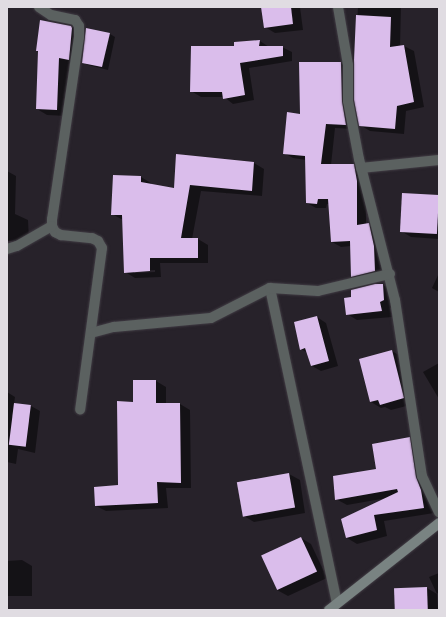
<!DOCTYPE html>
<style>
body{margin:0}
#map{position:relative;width:446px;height:617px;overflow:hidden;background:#27222a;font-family:"Asap Condensed",sans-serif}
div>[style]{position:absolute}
.shadow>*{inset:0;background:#0007}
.building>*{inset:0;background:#dabdeb;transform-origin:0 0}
.roads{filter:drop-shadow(0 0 1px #413c44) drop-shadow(0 0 1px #413c44)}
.street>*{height:10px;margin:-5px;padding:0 5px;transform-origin:5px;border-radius:5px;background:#5b6160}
.secondary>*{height:10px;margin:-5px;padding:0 5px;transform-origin:5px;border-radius:5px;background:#798382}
span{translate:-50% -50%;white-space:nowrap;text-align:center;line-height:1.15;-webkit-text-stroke:4px #1e1821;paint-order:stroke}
.frame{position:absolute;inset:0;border:8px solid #e0dce2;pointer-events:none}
</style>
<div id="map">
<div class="shadow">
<div style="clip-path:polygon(262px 7px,300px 7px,303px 30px,275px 33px,265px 27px)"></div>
<div style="clip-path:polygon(358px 7px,401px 7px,400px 47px,404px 46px,414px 51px,424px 107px,406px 111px,404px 134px,370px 131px,360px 125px,355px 60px)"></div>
<div style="clip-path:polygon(71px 27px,82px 33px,79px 65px,69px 63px,67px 116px,47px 115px,37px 109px,39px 52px,37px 51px)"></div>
<div style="clip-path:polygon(110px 34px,115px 37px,108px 70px,88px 65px,83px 62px)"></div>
<div style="clip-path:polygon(260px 41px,269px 47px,282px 47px,292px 52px,292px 61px,249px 68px,254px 100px,233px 104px,224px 97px,201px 97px,191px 91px,235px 47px,235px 42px)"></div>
<div style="clip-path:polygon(341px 63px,350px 68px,355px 129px,335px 128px,331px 165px,353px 165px,363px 170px,366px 187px,366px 225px,378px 230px,384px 276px,361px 281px,352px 276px,351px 246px,341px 247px,332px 242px,330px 204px,327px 204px,326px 208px,316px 208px,307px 203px,306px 160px,293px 158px,284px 153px,301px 115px)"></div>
<div style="clip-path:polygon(evenodd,254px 163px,264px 169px,262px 196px,201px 191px,192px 239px,198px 239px,208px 245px,208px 263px,160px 263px,161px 277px,135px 278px,125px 272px,123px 220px,112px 214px,141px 177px,151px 183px,151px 185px,175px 189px,254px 163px,155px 270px,155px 272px,134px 273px,134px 271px,155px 270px)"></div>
<div style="clip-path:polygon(7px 171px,16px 176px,15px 214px,28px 220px,29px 240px,7px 241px)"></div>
<div style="clip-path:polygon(439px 196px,439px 239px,411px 237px,401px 231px)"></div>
<div style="clip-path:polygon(439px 273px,439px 292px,432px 288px)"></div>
<div style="clip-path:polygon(383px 285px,393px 291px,395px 306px,390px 308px,392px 317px,357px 320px,347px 314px,352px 298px)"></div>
<div style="clip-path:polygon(317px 317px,326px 323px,338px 366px,321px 371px,312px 366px,308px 353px,301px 349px)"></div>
<div style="clip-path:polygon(392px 351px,402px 357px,414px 404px,391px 410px,385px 407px,381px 408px,371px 402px)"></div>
<div style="clip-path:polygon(439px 363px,439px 399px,423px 372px)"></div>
<div style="clip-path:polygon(156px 381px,166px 387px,166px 404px,180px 404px,190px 410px,191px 488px,166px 488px,168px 508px,106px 511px,96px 506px,119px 486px,134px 403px)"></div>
<div style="clip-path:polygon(7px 392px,15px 397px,14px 404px,31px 406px,40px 411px,35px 453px,18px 449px,16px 464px,7px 462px)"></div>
<div style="clip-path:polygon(409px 438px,420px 445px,434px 513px,384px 521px,387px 536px,357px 544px,347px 538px,387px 498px,347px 505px,336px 499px,377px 470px)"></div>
<div style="clip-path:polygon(289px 474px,300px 480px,305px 513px,254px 522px,244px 516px,238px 483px)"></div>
<div style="clip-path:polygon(301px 538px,311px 544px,327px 578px,288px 596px,277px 590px)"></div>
<div style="clip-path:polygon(22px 560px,32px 566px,32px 596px,8px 596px,7px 561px)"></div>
<div style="clip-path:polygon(439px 573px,439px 594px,437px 593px,438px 610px,396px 610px,427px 588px,437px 594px,429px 577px)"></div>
</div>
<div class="building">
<div style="clip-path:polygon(261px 7px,291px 7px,293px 24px,264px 28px)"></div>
<div style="clip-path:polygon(356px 15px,391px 17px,390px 47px,404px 45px,414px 102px,397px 106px,395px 129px,359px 126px,354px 100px,354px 60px)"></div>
<div style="clip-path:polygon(40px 20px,71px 26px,72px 28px,69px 60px,59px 58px,57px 110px,36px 109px,38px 51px,36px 51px)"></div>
<div style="clip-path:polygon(86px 28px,110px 33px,102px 67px,82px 63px)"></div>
<div style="clip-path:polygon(260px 40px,259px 46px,283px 46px,283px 56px,240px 63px,245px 95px,223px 99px,222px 92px,190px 92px,191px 46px,234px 46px,234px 42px)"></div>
<div style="clip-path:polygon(299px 62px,341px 62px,342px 101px,346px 125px,326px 124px,321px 164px,354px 164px,357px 181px,357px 225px,369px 223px,374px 246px,375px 271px,351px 277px,350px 241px,331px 242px,328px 199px,318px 199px,317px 204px,306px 203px,305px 156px,283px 154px,287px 112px,300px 114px)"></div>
<div style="clip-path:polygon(176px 154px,254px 162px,252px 191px,190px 185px,181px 238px,198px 238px,198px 258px,150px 258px,150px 271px,124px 273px,122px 215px,111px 215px,113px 175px,141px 176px,141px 182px,174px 188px)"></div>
<div style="left:402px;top:193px;width:37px;height:39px;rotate:3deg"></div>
<div style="clip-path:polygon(375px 284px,383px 284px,384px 300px,380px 302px,382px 311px,346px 315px,344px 298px,351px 297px,351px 290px)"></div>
<div style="clip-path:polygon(317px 316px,329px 361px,311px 366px,305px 348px,300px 350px,294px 322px)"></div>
<div style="clip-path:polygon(392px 350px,404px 398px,380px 405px,378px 400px,370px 402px,359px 359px)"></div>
<div style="clip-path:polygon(133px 380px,156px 380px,156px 403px,180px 403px,181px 483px,157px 482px,158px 503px,95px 506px,94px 487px,118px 485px,117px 401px,133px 402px)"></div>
<div style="left:14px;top:403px;width:17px;height:42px;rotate:7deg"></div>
<div style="clip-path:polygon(410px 437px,416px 477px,421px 490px,424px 508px,374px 515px,377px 530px,346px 538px,341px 519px,398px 492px,397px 489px,335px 500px,333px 476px,376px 469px,372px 444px)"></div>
<div style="left:289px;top:473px;width:35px;height:53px;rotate:80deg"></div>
<div style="left:301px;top:537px;width:38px;height:44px;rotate:65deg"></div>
<div style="left:427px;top:587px;width:23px;height:33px;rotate:88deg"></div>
</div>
<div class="roads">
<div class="street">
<div style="left:39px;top:7px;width:14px;rotate:34deg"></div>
<div style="left:51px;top:15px;width:25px;rotate:12deg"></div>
<div style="left:75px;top:20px;width:7px;rotate:56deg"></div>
<div style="left:79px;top:26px;width:11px;rotate:90deg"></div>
<div style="left:79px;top:37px;width:184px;rotate:98.4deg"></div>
<div style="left:52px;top:219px;width:7px;rotate:90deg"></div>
<div style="left:52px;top:226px;width:7px;rotate:63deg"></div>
<div style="left:55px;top:232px;width:7px;rotate:27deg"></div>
<div style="left:61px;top:235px;width:31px;rotate:6deg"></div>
<div style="left:92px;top:238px;width:7px;rotate:27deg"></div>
<div style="left:98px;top:241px;width:8px;rotate:60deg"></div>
<div style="left:102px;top:248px;width:163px;rotate:97.7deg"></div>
<div style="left:338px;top:7px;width:59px;rotate:80.2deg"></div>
<div style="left:348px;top:65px;width:36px;rotate:90deg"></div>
<div style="left:348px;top:101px;width:59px;rotate:79.3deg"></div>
<div style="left:359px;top:159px;width:146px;rotate:75.7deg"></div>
<div style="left:395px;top:300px;width:178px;rotate:81.3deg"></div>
<div style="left:422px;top:476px;width:40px;rotate:65deg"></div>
<div style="left:361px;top:168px;width:78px;rotate:-5.9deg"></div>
<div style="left:7px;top:249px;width:10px;rotate:-17deg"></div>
<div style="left:17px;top:246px;width:40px;rotate:-29.7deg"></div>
<div style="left:270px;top:288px;width:321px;rotate:78deg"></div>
<div style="left:91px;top:333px;width:24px;rotate:-15deg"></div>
<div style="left:114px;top:327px;width:97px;rotate:-5.3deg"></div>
<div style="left:211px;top:318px;width:66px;rotate:-27deg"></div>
<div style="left:270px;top:288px;width:48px;rotate:3.6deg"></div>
<div style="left:318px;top:291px;width:74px;rotate:-13.3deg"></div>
</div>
<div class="secondary">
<div style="left:329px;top:610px;width:140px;rotate:-38.3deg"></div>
</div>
</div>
<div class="frame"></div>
</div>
